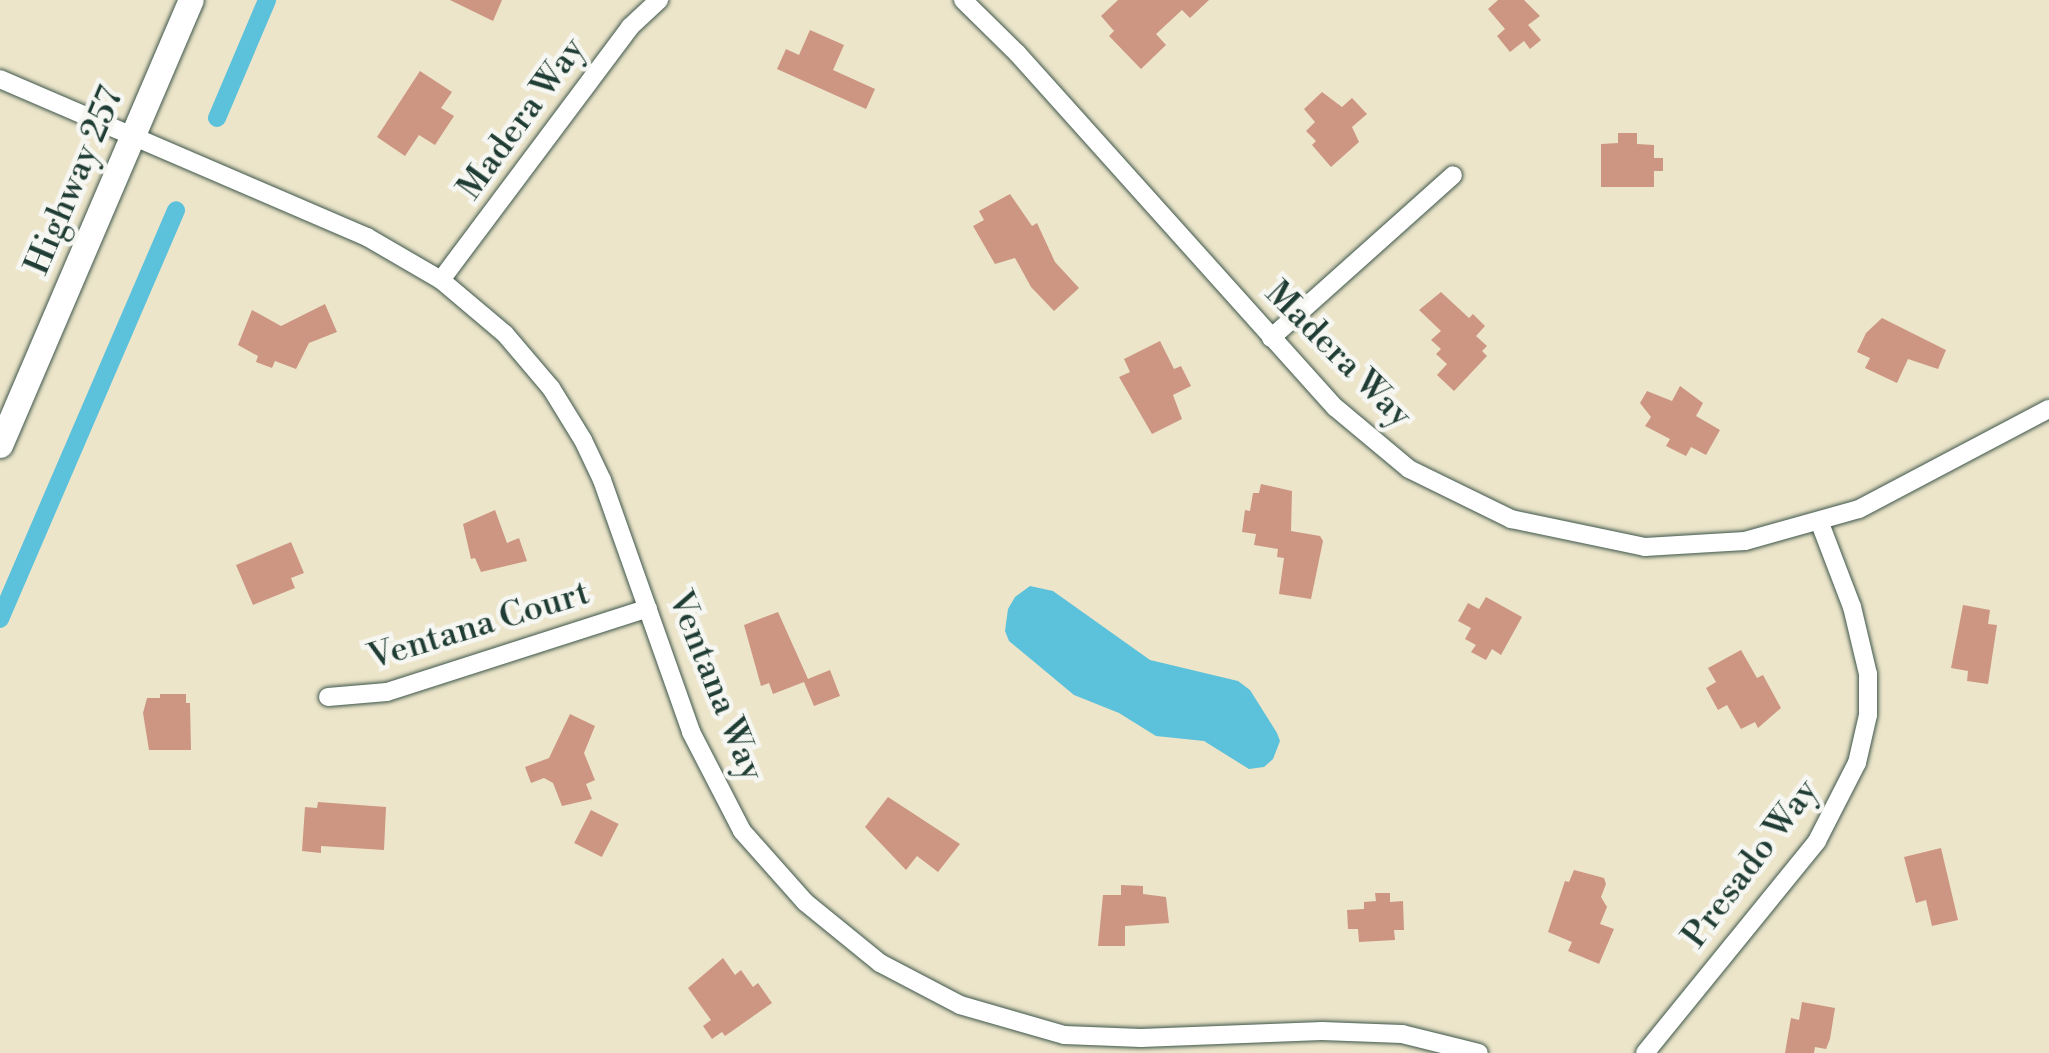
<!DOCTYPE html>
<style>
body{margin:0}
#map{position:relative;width:2049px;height:1053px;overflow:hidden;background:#ece5ca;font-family:"Libre Bodoni",serif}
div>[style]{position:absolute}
.water>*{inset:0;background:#5cc1da}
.canal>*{height:18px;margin:-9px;padding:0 9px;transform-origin:9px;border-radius:9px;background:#5cc1da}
.building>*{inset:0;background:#cd9682;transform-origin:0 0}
.roads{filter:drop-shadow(0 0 2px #3e564a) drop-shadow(0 0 2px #3e564a)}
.minor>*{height:18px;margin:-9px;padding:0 9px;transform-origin:9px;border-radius:9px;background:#fff}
.secondary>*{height:25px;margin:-12.5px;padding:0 12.5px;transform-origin:12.5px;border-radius:12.5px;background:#fff}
span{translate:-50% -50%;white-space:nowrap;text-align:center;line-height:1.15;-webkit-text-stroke:9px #f6f6f2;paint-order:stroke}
.street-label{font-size:35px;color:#1f3d34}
</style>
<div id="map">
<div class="water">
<div style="clip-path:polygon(1030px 586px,1053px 591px,1150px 660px,1238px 681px,1250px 690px,1277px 733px,1280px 741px,1273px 759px,1264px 767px,1249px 769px,1204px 741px,1156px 736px,1119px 713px,1074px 695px,1009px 641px,1005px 631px,1008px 609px,1015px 597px)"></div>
</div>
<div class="canal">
<div style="left:217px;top:118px;width:128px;rotate:-67deg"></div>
<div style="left:0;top:619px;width:445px;rotate:-66.7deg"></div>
</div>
<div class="building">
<div style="clip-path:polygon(450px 0,502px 0,493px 21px)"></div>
<div style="clip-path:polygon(1118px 0,1209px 0,1190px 18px,1182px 10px,1156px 34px,1166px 45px,1141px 69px,1109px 36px,1114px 31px,1101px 16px)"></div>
<div style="clip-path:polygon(1498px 0,1524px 0,1540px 16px,1528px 25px,1541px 40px,1530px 49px,1524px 41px,1510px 52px,1497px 36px,1505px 29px,1488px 9px)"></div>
<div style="clip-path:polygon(810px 30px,844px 45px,833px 70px,875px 89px,866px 109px,777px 69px,786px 49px,799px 55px)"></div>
<div style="clip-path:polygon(420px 71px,452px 92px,441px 108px,454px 116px,435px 145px,419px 135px,405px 156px,377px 137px)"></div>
<div style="clip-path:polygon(1322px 92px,1342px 107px,1352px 98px,1367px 114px,1352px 127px,1359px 142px,1331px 167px,1312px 145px,1316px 141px,1306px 131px,1315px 122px,1304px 109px)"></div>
<div style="clip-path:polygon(1618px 133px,1637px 133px,1637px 144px,1654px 145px,1654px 158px,1663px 158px,1663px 171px,1654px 171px,1654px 187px,1601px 187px,1601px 144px,1618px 143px)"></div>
<div style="clip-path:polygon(1010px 194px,1032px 226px,1037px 223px,1055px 262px,1079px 288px,1054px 311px,1031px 287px,1015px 258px,995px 264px,973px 226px,984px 220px,979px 211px)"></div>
<div style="clip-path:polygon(1441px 292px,1469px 318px,1473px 314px,1485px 326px,1476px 336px,1487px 346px,1482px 351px,1487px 356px,1454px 391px,1437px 375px,1447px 364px,1436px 354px,1441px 349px,1431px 340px,1441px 331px,1419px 310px)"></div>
<div style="clip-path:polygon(325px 304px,337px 332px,309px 343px,296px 369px,275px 361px,272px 368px,256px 362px,258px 356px,238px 345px,252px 310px,281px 326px)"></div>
<div style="clip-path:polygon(1882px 318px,1946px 350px,1938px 369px,1908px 359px,1897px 383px,1865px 368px,1870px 358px,1857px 352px,1866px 333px)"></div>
<div style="clip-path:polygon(1160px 341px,1174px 369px,1181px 366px,1191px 386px,1173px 395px,1182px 419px,1152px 434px,1119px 377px,1130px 372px,1124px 359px)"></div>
<div style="clip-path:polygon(1680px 386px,1703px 403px,1696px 416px,1720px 430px,1706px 455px,1691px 447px,1686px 456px,1666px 446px,1670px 439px,1645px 426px,1651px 417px,1640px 403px,1647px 391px,1672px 401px)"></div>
<div style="clip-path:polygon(1261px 484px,1292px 491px,1291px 531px,1320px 536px,1323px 541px,1311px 599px,1279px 594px,1284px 558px,1277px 557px,1278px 549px,1254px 545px,1256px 534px,1242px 532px,1245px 510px,1250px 511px,1253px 493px,1259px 493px)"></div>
<div style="clip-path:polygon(495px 510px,507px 543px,519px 538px,527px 561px,481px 572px,475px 558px,471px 559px,463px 524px)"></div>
<div style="clip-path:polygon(291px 542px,304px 573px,291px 578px,295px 588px,253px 605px,236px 565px)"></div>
<div style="clip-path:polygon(1486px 597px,1522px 617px,1501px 655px,1492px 649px,1486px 660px,1471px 652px,1476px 645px,1465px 639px,1471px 628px,1458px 621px,1468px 603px,1479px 609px)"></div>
<div style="clip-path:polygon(1963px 605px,1990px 610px,1988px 624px,1997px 625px,1988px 684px,1967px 681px,1968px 671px,1951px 668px)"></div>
<div style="clip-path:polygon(778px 612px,808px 679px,830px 670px,840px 696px,814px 706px,804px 682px,773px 694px,769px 683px,761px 686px,744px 625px)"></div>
<div style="clip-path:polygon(1741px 650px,1757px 678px,1763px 675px,1781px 708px,1758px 728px,1755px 722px,1741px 729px,1727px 705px,1718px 710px,1706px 688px,1716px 682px,1708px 668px)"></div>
<div style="clip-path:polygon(160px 694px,186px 694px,186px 703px,190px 703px,191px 750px,149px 750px,143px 713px,147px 698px,160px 698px)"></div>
<div style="clip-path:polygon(570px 714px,595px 726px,584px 753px,595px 780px,586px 784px,592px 799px,562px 806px,553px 783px,544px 778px,531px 783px,525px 767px,549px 758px)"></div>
<div style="clip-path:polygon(888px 797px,960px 844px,938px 872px,917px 856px,906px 870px,865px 827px)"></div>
<div style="clip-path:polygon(318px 802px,386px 807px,384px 850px,321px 846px,321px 853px,302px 851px,305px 807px,317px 808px)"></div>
<div style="left:591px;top:810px;width:31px;height:37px;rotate:27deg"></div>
<div style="clip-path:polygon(1941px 848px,1958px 920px,1932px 926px,1926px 900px,1916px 903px,1904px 857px)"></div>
<div style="clip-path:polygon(1574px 870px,1604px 878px,1606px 884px,1601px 897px,1607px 907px,1600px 924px,1614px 929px,1599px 964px,1568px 951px,1572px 942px,1548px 932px,1565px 881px,1569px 882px)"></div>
<div style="clip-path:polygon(1121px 885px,1143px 886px,1143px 894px,1166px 897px,1169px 923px,1125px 926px,1125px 946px,1098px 946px,1103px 895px,1121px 895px)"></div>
<div style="clip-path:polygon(1375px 893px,1390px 893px,1390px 902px,1403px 901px,1404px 930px,1394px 930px,1395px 940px,1359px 942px,1358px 929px,1348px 929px,1347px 910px,1364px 909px,1364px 902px,1376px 901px)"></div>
<div style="clip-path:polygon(723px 958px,735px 975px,741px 970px,753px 987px,758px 983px,772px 1003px,725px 1036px,722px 1032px,712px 1039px,703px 1026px,711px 1020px,688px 988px)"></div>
<div style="clip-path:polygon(1802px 1002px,1835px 1008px,1830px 1039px,1826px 1049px,1815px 1047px,1814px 1053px,1785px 1053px,1791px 1018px,1799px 1020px)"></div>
</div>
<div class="roads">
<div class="minor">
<div style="left:963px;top:0;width:76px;rotate:44.5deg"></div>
<div style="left:1017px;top:53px;width:477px;rotate:48.1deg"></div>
<div style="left:1336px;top:408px;width:95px;rotate:39.9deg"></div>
<div style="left:1409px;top:469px;width:114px;rotate:26.1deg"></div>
<div style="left:1511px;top:519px;width:137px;rotate:11.8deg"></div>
<div style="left:1645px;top:547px;width:100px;rotate:-3.4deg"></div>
<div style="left:1745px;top:541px;width:118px;rotate:-15.7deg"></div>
<div style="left:1859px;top:509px;width:215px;rotate:-27.8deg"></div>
<div style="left:0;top:79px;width:400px;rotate:23.3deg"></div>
<div style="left:367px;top:237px;width:86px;rotate:30.2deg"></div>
<div style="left:441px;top:280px;width:84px;rotate:40.2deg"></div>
<div style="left:505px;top:334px;width:71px;rotate:49.6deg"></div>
<div style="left:551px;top:388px;width:61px;rotate:58.4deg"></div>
<div style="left:583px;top:440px;width:44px;rotate:64.6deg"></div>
<div style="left:602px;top:480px;width:267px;rotate:70.5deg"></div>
<div style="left:691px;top:732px;width:111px;rotate:62.7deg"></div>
<div style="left:742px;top:831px;width:95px;rotate:48.4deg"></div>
<div style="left:805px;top:902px;width:97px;rotate:39.1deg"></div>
<div style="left:880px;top:963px;width:90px;rotate:27.7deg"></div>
<div style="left:960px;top:1005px;width:108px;rotate:16.1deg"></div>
<div style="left:1064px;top:1035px;width:77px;rotate:2.2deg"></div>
<div style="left:1141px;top:1038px;width:181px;rotate:-2.2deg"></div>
<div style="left:1322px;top:1031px;width:80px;rotate:2.1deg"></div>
<div style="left:1402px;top:1034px;width:79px;rotate:13.9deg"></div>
<div style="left:441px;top:280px;width:316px;rotate:-53.2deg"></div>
<div style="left:630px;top:27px;width:40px;rotate:-43deg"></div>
<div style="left:1271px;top:338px;width:244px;rotate:-41.8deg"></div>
<div style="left:328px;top:697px;width:59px;rotate:-4.8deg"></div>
<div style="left:387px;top:692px;width:274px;rotate:-17.8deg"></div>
<div style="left:1645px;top:1053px;width:273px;rotate:-50.9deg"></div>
<div style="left:1817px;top:841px;width:88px;rotate:-62.9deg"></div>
<div style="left:1857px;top:763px;width:49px;rotate:-77.1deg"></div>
<div style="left:1868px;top:715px;width:41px;rotate:-90deg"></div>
<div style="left:1868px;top:674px;width:69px;rotate:-103.4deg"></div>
<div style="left:1852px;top:607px;width:90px;rotate:-110.9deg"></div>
</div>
<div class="secondary">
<div style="left:0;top:445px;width:484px;rotate:-66.8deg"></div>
</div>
</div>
<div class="street-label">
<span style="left:522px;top:119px;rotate:-54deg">Madera Way</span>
<span style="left:75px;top:181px;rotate:-67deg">Highway 257</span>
<span style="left:1338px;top:355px;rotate:45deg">Madera Way</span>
<span style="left:479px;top:626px;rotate:-17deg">Ventana Court</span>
<span style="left:715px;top:686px;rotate:68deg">Ventana Way</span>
<span style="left:1751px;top:864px;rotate:-53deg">Presado Way</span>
</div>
</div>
